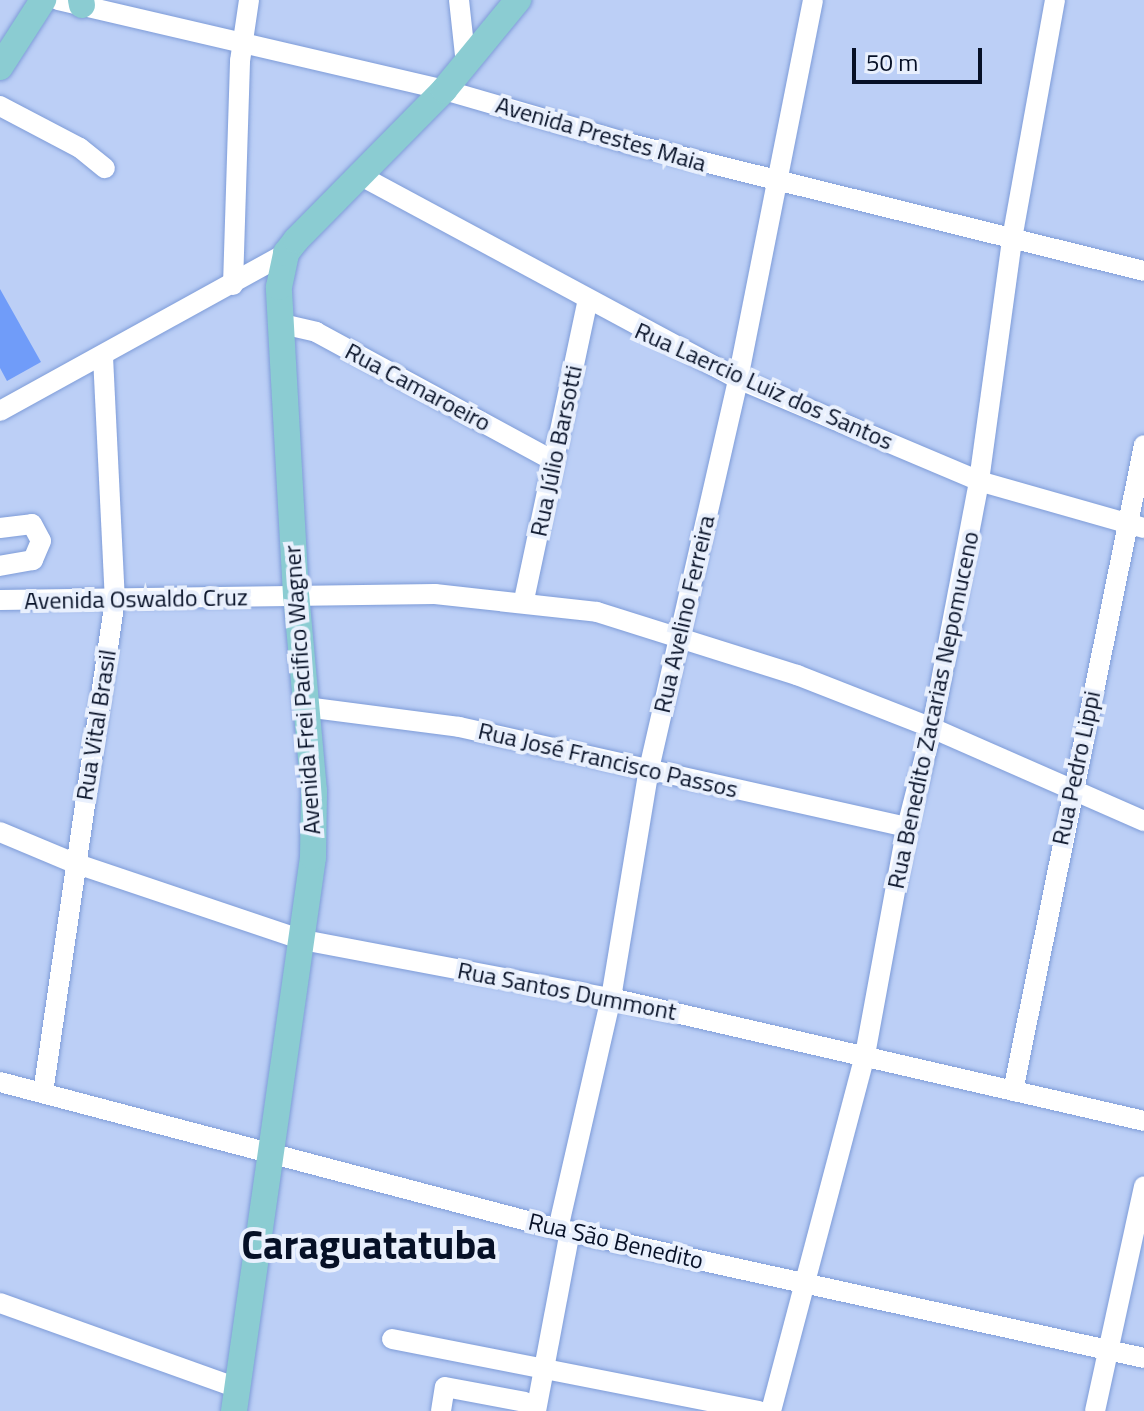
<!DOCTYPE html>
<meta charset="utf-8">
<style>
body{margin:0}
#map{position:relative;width:1144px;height:1411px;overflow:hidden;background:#bccff6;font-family:"Titillium Web",sans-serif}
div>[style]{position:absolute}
.building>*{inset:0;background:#709cf9}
.roads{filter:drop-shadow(0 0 2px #7e9cd8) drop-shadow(0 0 2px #7e9cd8)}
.minor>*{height:20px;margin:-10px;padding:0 10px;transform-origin:10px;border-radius:10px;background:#fff}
.major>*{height:26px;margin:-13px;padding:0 13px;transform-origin:13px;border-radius:13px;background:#8bccd2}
span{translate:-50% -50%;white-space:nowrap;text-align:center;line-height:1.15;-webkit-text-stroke:8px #e9f0fd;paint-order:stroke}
.street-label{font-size:24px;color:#061026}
.town-label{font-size:40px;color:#061026;font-weight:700}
.scale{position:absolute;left:852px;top:48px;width:130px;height:36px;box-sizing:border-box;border:4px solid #061026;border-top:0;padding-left:10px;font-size:24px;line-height:28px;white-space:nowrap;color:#061026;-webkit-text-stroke:6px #e9f0fd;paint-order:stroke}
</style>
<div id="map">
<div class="building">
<div style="clip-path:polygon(0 289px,41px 362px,7px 381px,0 368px)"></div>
</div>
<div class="roads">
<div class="minor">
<div style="left:58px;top:0;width:396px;rotate:13.1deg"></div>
<div style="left:444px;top:90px;width:195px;rotate:16.1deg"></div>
<div style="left:631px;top:144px;width:528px;rotate:13.9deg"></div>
<div style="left:459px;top:0;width:64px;rotate:83.8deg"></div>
<div style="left:0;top:106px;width:90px;rotate:27.7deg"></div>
<div style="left:80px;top:148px;width:32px;rotate:39deg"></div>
<div style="left:361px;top:176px;width:428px;rotate:28.3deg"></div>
<div style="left:738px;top:379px;width:262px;rotate:22.9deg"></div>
<div style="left:979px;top:481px;width:172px;rotate:15.9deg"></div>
<div style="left:233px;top:285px;width:224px;rotate:-88.2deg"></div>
<div style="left:240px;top:61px;width:62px;rotate:-81.6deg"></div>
<div style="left:278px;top:323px;width:39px;rotate:13deg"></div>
<div style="left:316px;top:332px;width:271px;rotate:28.5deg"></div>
<div style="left:0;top:411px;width:327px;rotate:-28.9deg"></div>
<div style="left:0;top:528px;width:32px;rotate:-7deg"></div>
<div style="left:32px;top:524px;width:19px;rotate:62deg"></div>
<div style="left:41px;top:541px;width:21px;rotate:113deg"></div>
<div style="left:33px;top:560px;width:34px;rotate:170deg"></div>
<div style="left:0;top:600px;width:435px;rotate:-0.8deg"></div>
<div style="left:435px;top:594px;width:163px;rotate:6.3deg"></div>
<div style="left:597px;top:612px;width:210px;rotate:17.5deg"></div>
<div style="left:797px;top:675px;width:145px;rotate:21.4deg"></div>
<div style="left:932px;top:728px;width:232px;rotate:23.7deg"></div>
<div style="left:524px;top:600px;width:304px;rotate:-78deg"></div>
<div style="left:306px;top:707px;width:154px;rotate:7.4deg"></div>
<div style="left:459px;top:727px;width:459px;rotate:12.6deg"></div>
<div style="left:0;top:832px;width:80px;rotate:22.7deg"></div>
<div style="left:74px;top:863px;width:242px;rotate:18.6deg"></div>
<div style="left:303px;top:940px;width:313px;rotate:10.7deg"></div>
<div style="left:611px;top:998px;width:547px;rotate:12.99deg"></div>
<div style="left:0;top:1082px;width:577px;rotate:14.76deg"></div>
<div style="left:558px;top:1229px;width:600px;rotate:12.41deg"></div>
<div style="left:1013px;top:1091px;width:659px;rotate:-78.54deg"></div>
<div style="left:43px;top:1093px;width:496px;rotate:-81.7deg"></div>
<div style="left:115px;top:602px;width:246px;rotate:-92.8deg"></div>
<div style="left:558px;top:1229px;width:237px;rotate:-77.1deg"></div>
<div style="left:611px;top:998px;width:232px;rotate:-80.6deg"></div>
<div style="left:649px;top:769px;width:400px;rotate:-77.1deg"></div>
<div style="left:738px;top:379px;width:386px;rotate:-78.8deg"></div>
<div style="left:0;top:1303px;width:253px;rotate:19.7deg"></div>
<div style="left:392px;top:1339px;width:374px;rotate:11.1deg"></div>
<div style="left:441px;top:1411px;width:24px;rotate:-81deg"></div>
<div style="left:445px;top:1387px;width:81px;rotate:10.6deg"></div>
<div style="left:536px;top:1411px;width:183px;rotate:-79.3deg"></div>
<div style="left:771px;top:1411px;width:368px;rotate:-75.2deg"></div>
<div style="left:865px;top:1055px;width:232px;rotate:-79.6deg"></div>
<div style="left:907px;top:827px;width:102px;rotate:-75.8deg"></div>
<div style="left:932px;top:728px;width:251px;rotate:-79.2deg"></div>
<div style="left:979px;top:481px;width:244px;rotate:-82.2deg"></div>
<div style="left:1012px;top:239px;width:243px;rotate:-79.8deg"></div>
<div style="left:1095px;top:1411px;width:230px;rotate:-77.7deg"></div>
</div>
<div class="major">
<div style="left:81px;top:0;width:5px;rotate:79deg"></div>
<div style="left:0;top:67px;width:80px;rotate:-57.3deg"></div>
<div style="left:234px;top:1411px;width:560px;rotate:-81.88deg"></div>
<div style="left:313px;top:857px;width:66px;rotate:-89.1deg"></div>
<div style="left:314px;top:791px;width:197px;rotate:-95.2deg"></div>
<div style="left:296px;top:595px;width:308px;rotate:-93.2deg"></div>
<div style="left:279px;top:287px;width:35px;rotate:-78deg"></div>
<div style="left:286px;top:253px;width:16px;rotate:-52deg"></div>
<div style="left:296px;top:240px;width:211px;rotate:-45.4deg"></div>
<div style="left:444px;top:90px;width:117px;rotate:-50.6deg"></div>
</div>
</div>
<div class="street-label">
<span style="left:601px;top:134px;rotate:16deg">Avenida Prestes Maia</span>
<span style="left:764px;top:386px;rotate:24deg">Rua Laercio Luiz dos Santos</span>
<span style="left:418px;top:387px;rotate:28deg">Rua Camaroeiro</span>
<span style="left:556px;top:451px;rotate:-78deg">Rua Júlio Barsotti</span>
<span style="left:136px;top:599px;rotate:-1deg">Avenida Oswaldo Cruz</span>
<span style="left:684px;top:614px;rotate:-77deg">Rua Avelino Ferreira</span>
<span style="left:302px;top:690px;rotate:-94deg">Avenida Frei Pacifico Wagner</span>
<span style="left:933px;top:710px;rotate:-78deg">Rua Benedito Zacarias Nepomuceno</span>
<span style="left:96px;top:725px;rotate:-81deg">Rua Vital Brasil</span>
<span style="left:608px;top:760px;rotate:13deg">Rua José Francisco Passos</span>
<span style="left:1076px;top:768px;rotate:-78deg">Rua Pedro Lippi</span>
<span style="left:567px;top:991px;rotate:11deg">Rua Santos Dummont</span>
<span style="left:616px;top:1241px;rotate:13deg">Rua São Benedito</span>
</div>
<div class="town-label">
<span style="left:369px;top:1245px">Caraguatatuba</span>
</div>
<div class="scale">50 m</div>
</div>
